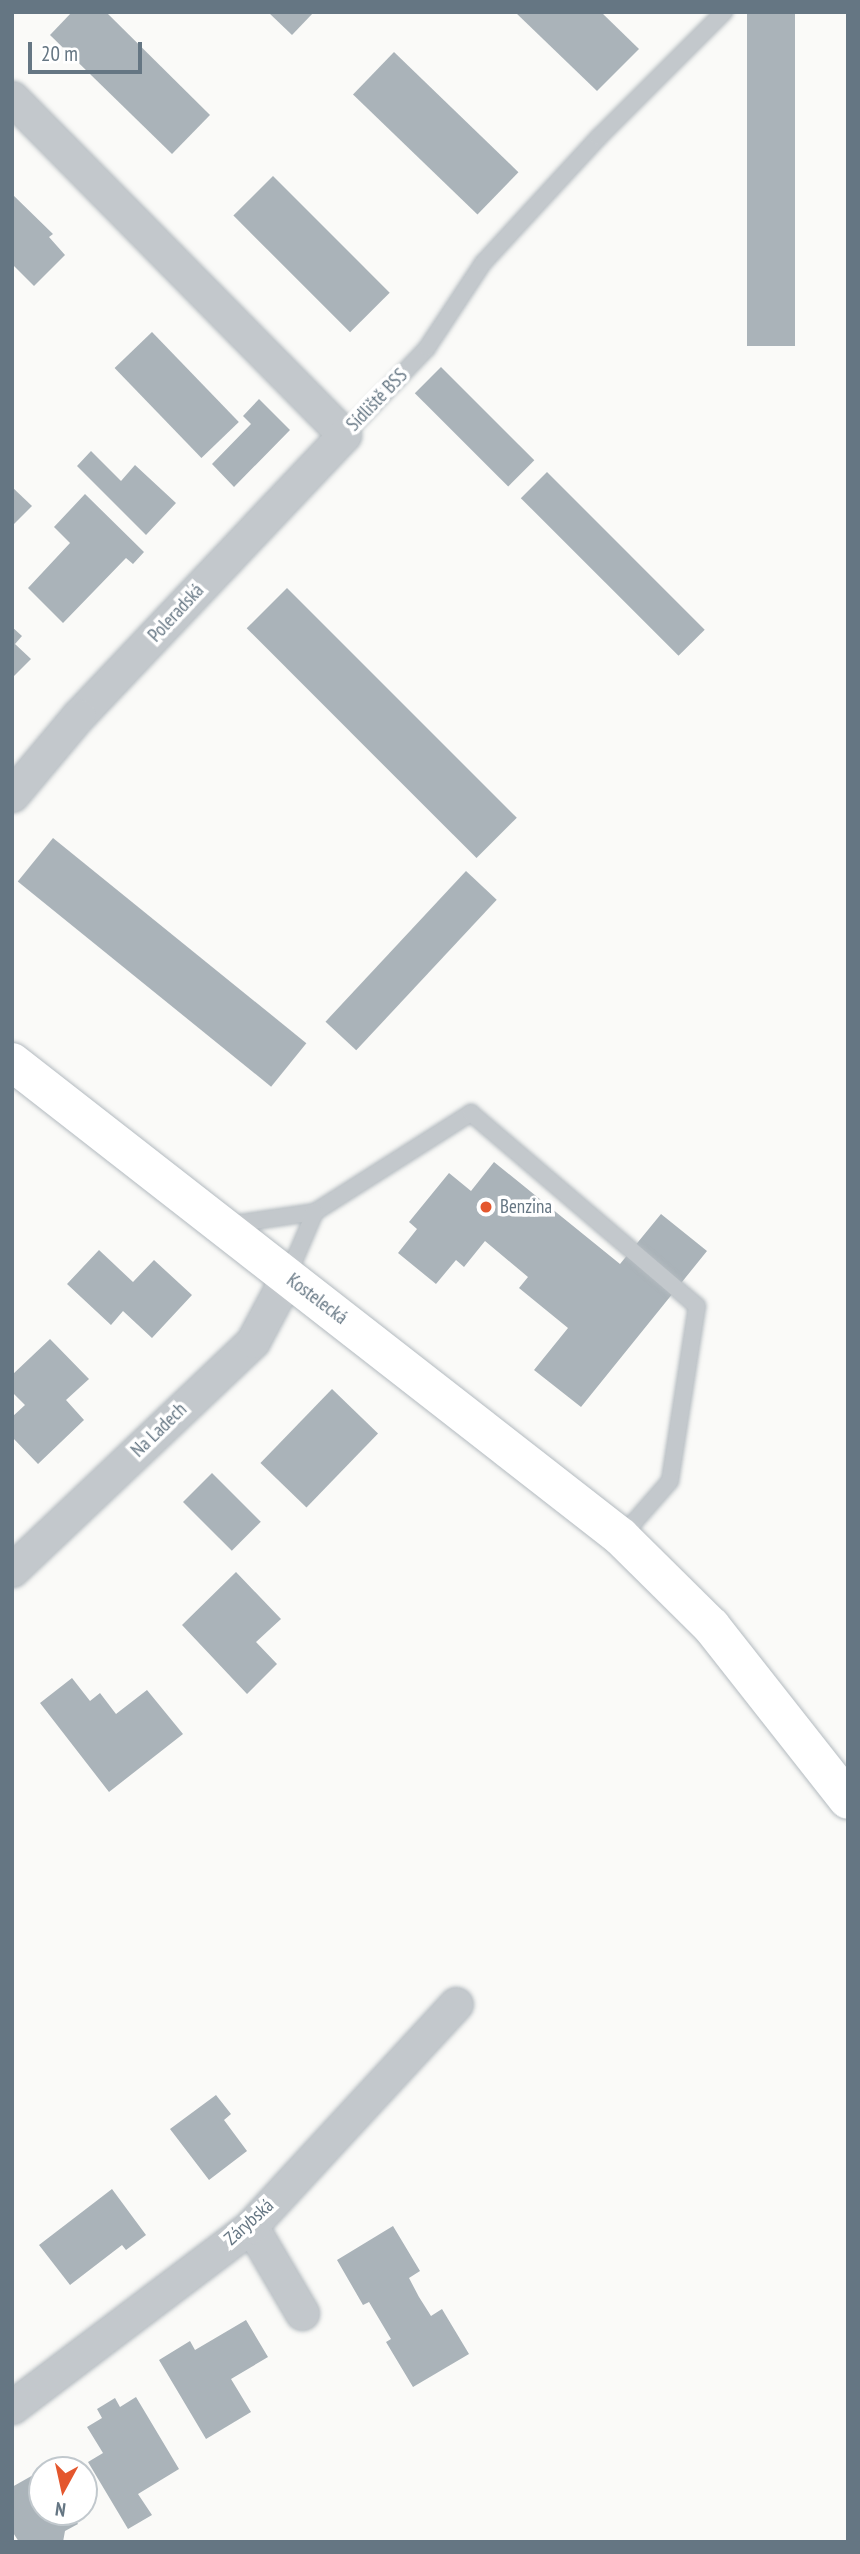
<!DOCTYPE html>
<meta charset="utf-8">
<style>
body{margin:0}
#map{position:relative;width:860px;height:2554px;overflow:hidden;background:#fafaf8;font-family:"PT Sans Narrow",sans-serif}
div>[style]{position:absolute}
.building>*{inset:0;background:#aab3b9;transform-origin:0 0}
.roads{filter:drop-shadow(0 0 2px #b3babf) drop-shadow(0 0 2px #b3babf)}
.lane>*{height:16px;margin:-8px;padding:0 8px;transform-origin:8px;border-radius:8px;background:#c3c8cc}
.street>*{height:33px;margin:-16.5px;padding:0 16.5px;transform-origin:16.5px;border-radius:16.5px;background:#c3c8cc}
.secondary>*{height:38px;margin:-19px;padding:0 19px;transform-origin:19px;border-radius:19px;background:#fff}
.dots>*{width:19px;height:19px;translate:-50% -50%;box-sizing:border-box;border:4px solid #fff;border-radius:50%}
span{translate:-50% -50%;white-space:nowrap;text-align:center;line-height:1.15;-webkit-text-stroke:7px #fff;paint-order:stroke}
.street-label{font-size:19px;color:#657683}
.poi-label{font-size:19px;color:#657683}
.left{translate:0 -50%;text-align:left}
.frame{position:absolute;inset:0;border:14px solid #657683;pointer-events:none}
.north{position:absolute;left:28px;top:2456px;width:70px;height:70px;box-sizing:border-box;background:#fff;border:2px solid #c1c8cd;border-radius:50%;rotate:188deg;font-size:19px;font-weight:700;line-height:28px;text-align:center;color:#657683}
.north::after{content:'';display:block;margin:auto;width:24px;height:32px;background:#e4572e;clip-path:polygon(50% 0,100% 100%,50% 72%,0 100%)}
.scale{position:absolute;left:28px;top:42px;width:114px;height:32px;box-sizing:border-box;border:4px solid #657683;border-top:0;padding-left:9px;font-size:21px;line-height:24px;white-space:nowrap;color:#657683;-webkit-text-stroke:5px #fff;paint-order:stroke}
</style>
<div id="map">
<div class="building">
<div style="clip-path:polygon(72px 12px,106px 12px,210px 115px,172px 154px,50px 35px)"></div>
<div style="clip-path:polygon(268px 12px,314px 12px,292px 35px)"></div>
<div style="clip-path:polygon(515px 12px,601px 12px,639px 49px,597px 91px)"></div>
<div style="left:747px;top:12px;width:48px;height:334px"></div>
<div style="left:394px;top:52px;width:173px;height:59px;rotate:44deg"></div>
<div style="left:273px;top:176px;width:165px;height:56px;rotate:45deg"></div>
<div style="clip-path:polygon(12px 194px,53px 234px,49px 237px,65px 255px,34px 286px,12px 264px)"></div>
<div style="left:152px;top:332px;width:125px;height:52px;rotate:46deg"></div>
<div style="left:441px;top:367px;width:132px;height:37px;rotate:45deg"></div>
<div style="clip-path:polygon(259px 399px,290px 430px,234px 487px,212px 464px,251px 424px,243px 416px)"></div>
<div style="clip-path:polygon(91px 451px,121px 481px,135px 465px,176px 503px,146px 535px,77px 466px)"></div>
<div style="left:547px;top:472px;width:223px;height:37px;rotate:45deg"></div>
<div style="clip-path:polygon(12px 487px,32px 506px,12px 526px)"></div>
<div style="clip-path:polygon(85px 494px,144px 552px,133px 564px,126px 558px,63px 623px,28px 588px,70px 543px,54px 527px)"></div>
<div style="left:287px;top:588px;width:325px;height:57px;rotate:45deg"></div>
<div style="clip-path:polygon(12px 627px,22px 636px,15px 644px,31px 659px,12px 678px)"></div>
<div style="left:53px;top:838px;width:326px;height:56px;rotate:39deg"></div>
<div style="left:466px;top:871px;width:42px;height:206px;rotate:43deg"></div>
<div style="clip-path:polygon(494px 1162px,620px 1264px,661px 1214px,707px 1251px,581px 1407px,534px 1370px,568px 1328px,519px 1288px,528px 1277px,485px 1241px,464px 1267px,456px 1260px,436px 1284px,398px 1253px,417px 1229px,409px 1222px,449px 1173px,471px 1191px)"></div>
<div style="clip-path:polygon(99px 1250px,133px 1282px,154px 1260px,192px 1295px,152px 1338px,123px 1311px,111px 1325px,67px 1284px)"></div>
<div style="clip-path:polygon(50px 1339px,89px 1379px,66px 1400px,84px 1420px,38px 1464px,12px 1437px,12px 1417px,25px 1405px,12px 1392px,12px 1375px)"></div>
<div style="left:332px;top:1389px;width:64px;height:103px;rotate:44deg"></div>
<div style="left:212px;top:1473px;width:69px;height:41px;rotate:45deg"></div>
<div style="clip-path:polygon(236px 1572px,281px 1619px,256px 1642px,277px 1664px,247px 1694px,182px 1625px)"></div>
<div style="clip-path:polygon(72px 1678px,90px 1701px,100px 1693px,116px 1714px,147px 1690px,183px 1734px,109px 1792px,40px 1703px)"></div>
<div style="clip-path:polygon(216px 2095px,231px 2114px,224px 2120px,247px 2151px,209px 2180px,170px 2129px)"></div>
<div style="clip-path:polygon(112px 2189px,146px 2235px,126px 2250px,122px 2245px,70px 2285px,39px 2245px)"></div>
<div style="clip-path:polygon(393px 2226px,420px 2271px,409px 2278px,419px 2297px,431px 2316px,442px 2309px,469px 2354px,413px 2387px,386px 2342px,391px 2339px,369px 2302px,363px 2305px,337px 2260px)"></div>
<div style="clip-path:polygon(246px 2320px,268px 2357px,231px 2379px,251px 2412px,206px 2439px,159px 2360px,190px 2341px,195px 2350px)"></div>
<div style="clip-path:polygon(136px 2397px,179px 2469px,138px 2494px,152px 2515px,128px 2529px,88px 2462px,103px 2453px,87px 2427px,102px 2418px,97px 2409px,115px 2398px,120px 2407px)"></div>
<div style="clip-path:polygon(42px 2470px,42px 2512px,71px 2512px,78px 2524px,65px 2531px,63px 2542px,19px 2542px,12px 2531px,12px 2487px)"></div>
</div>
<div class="roads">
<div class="lane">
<div style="left:344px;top:435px;width:120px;rotate:-46.3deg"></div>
<div style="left:427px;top:348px;width:102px;rotate:-56.6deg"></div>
<div style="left:483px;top:263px;width:171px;rotate:-47.4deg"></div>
<div style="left:599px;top:137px;width:177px;rotate:-45deg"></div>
<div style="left:227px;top:1225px;width:89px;rotate:-8.4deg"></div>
<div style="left:315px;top:1212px;width:185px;rotate:-32.4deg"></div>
<div style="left:471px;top:1113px;width:297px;rotate:40.5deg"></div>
<div style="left:697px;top:1306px;width:177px;rotate:98.8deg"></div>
<div style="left:670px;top:1481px;width:74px;rotate:131.2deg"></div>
<div style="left:287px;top:1277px;width:71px;rotate:-66.7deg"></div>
</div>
<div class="street">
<div style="left:12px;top:98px;width:473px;rotate:45.4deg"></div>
<div style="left:344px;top:435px;width:387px;rotate:133.4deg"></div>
<div style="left:78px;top:716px;width:103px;rotate:129.9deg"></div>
<div style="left:12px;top:1570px;width:332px;rotate:-43.5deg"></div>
<div style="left:253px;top:1341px;width:72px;rotate:-62deg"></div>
<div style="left:251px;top:2226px;width:101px;rotate:59.6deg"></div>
<div style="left:12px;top:2407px;width:300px;rotate:-37.1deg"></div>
<div style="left:251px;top:2226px;width:302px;rotate:-47.3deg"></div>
</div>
<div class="secondary">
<div style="left:12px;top:1062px;width:772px;rotate:37.95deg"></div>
<div style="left:621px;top:1537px;width:127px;rotate:44.7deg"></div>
<div style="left:711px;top:1626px;width:221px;rotate:51.8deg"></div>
</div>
</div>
<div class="dots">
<div style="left:486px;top:1207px;background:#e4572e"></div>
</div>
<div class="street-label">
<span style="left:377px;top:400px;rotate:-46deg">Sídliště BSS</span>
<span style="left:176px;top:613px;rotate:-47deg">Poleradská</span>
<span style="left:317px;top:1299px;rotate:37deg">Kostelecká</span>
<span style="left:159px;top:1430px;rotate:-44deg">Na Ladech</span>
<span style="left:249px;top:2222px;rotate:-42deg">Zárybská</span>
</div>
<div class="poi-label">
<span class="left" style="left:500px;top:1207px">Benzina</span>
</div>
<div class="frame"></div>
<div class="north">N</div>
<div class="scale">20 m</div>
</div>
